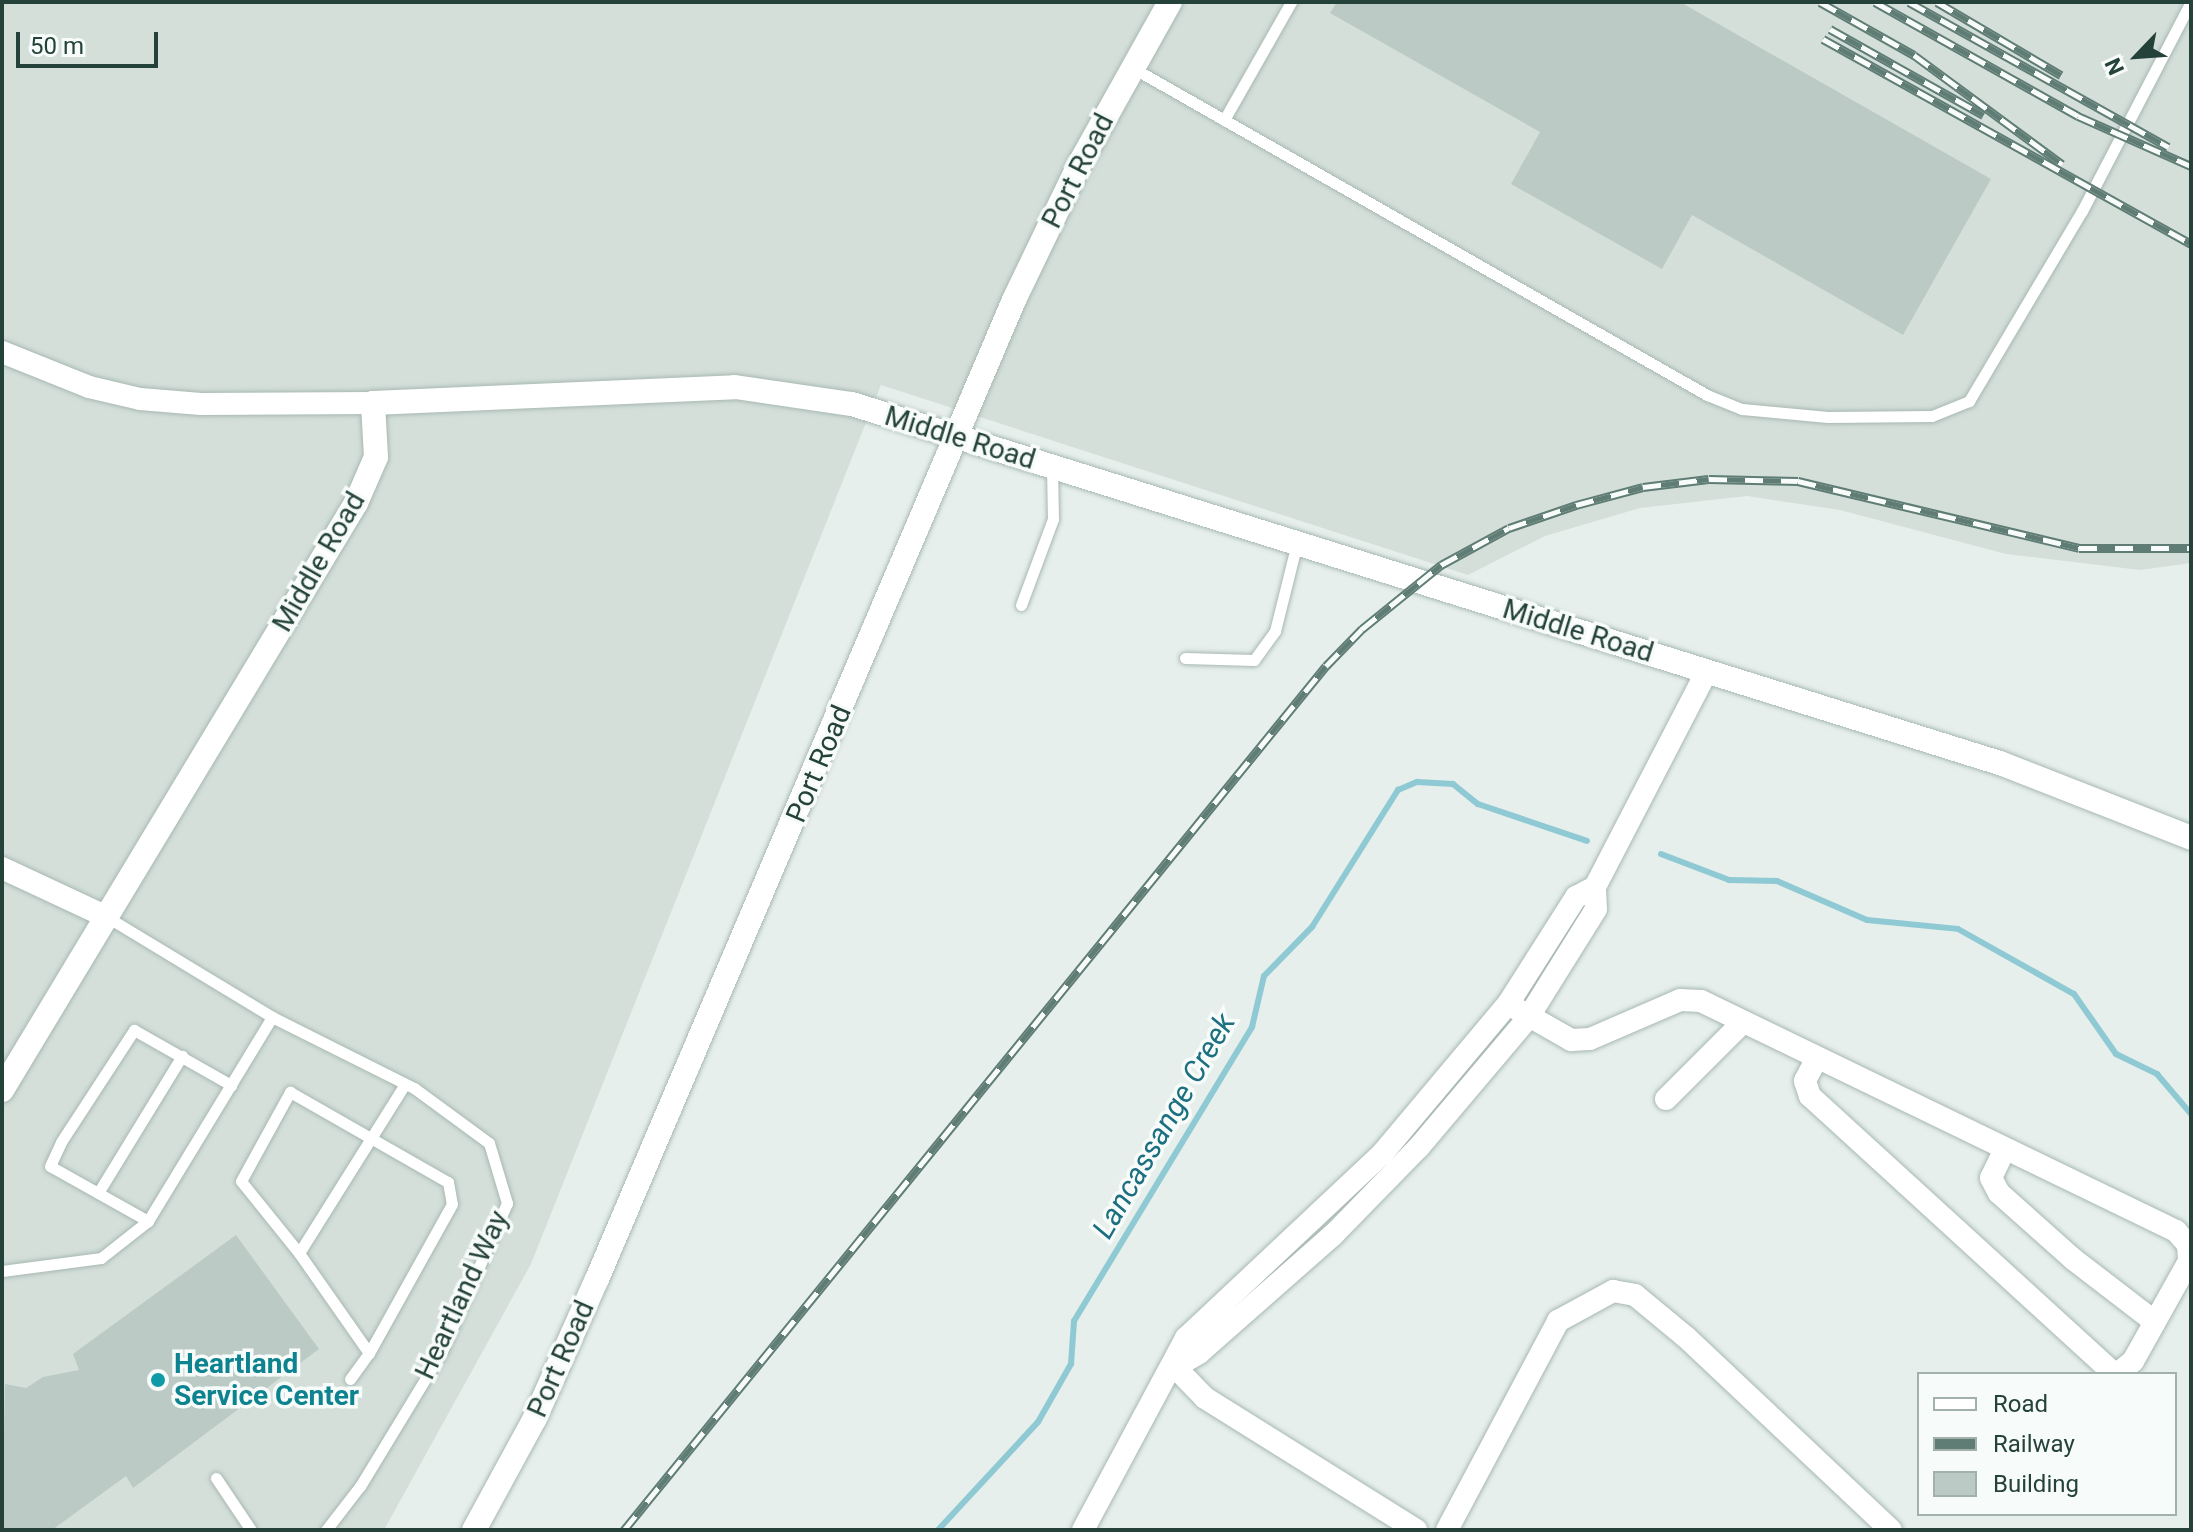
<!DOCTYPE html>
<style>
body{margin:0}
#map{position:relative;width:2193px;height:1532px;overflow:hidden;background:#e6efeb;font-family:Roboto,sans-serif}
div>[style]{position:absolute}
.built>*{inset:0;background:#d4dfda}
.stream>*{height:6px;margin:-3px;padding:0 3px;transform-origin:3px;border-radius:3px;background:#8ec9d4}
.building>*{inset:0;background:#bbcac4}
.roads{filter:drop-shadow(0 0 2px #a8b8b2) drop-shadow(0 0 2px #a8b8b2)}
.lane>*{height:11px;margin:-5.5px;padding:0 5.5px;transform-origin:5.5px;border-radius:5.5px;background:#fff}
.street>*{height:22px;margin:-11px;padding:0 11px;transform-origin:11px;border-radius:11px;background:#fff}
.secondary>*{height:24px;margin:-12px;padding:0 12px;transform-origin:12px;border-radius:12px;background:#fff}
.rail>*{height:9px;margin-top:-4.5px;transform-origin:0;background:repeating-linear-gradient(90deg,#f7fbf9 0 18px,#5f7d75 0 36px);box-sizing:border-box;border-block:2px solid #5f7d75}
.dots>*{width:22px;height:22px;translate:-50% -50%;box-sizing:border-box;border:4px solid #f7fbf9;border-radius:50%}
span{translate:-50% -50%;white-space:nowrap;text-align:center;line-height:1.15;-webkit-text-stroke:7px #f7fbf9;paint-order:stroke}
.street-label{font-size:28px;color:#24423a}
.culture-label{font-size:28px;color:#0d838f;font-weight:700}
.left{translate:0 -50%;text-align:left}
.water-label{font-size:30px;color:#1c6f80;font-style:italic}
.frame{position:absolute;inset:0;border:4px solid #24423a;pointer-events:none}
.legend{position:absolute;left:1917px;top:1372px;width:260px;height:144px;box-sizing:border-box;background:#f7fbf9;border:2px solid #a3b1ad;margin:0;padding:10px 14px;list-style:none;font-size:24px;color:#24423a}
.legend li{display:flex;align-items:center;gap:16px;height:40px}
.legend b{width:40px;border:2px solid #a3b1ad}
.north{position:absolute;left:2097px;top:16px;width:80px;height:80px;-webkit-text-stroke:6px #f7fbf9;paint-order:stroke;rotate:245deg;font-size:22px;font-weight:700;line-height:32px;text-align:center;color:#24423a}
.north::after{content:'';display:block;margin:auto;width:28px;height:36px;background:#24423a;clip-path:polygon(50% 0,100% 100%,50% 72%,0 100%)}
.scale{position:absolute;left:16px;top:32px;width:142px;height:36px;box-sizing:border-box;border:4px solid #24423a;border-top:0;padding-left:10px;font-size:24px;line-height:28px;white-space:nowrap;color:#24423a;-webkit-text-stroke:6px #f7fbf9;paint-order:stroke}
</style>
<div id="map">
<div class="built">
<div style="clip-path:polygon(2px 2px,2191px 2px,2191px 563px,2140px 570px,2006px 554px,1840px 510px,1747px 496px,1640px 508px,1545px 536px,1468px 575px,881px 385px,531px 1264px,384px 1530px,2px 1530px)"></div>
</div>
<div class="stream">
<div style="left:1661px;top:854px;width:73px;rotate:20.9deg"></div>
<div style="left:1729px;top:880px;width:48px;rotate:1.2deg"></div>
<div style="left:1777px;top:881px;width:98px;rotate:23.4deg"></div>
<div style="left:1867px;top:920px;width:91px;rotate:5.6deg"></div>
<div style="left:1958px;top:929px;width:133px;rotate:29.3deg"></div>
<div style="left:2074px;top:994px;width:73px;rotate:55deg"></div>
<div style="left:2116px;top:1054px;width:46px;rotate:26deg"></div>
<div style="left:2157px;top:1074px;width:52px;rotate:49.6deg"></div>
<div style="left:938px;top:1530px;width:147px;rotate:-47.2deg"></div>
<div style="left:1038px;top:1422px;width:67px;rotate:-60.4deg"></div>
<div style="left:1071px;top:1364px;width:43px;rotate:-86deg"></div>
<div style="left:1074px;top:1321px;width:344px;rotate:-58.8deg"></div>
<div style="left:1252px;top:1027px;width:52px;rotate:-76.8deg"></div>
<div style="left:1264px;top:976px;width:69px;rotate:-45.6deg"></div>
<div style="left:1312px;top:927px;width:162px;rotate:-57.9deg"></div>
<div style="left:1398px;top:790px;width:21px;rotate:-23deg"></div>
<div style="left:1417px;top:782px;width:36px;rotate:3deg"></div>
<div style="left:1453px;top:784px;width:32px;rotate:39deg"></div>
<div style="left:1478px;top:804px;width:115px;rotate:18.7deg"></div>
</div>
<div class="building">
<div style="clip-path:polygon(1337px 2px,1680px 2px,1991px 179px,1903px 335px,1692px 215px,1662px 269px,1511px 184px,1540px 132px,1330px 13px)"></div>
<div style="clip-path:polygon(236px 1235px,319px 1349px,133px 1488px,126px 1476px,52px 1530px,2px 1530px,5px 1384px,26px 1388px,43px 1377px,79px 1370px,73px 1354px)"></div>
</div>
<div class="roads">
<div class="lane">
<div style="left:1133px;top:68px;width:661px;rotate:29.67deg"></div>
<div style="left:1707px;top:395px;width:38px;rotate:22deg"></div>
<div style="left:1742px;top:409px;width:86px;rotate:5.3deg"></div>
<div style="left:1828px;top:417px;width:104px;rotate:-0.6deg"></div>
<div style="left:1932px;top:416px;width:40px;rotate:-22deg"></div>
<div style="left:1969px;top:401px;width:221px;rotate:-59.3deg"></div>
<div style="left:2082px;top:211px;width:236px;rotate:-62.5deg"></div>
<div style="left:1224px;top:120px;width:136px;rotate:-60.4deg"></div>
<div style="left:1021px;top:605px;width:92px;rotate:-69.6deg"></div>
<div style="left:1053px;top:519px;width:51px;rotate:-91.1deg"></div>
<div style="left:1185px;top:658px;width:69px;rotate:1.7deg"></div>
<div style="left:1254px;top:660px;width:36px;rotate:-54deg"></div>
<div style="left:1275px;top:631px;width:91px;rotate:-76deg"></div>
<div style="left:107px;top:917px;width:193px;rotate:31.2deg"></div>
<div style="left:272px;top:1017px;width:159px;rotate:26.6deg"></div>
<div style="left:414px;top:1088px;width:93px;rotate:36.3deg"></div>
<div style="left:489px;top:1143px;width:63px;rotate:73.3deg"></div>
<div style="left:507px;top:1203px;width:164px;rotate:113.7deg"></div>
<div style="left:441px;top:1353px;width:156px;rotate:121.3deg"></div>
<div style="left:360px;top:1486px;width:56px;rotate:127.7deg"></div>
<div style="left:98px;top:1193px;width:161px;rotate:-58.5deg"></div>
<div style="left:148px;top:1221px;width:112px;rotate:-150.7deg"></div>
<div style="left:50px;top:1166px;width:26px;rotate:-65deg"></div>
<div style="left:61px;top:1142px;width:134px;rotate:-56.9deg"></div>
<div style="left:134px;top:1030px;width:112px;rotate:29.6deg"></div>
<div style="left:299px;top:1253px;width:92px;rotate:-128.9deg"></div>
<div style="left:241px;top:1181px;width:102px;rotate:-61.2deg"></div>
<div style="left:290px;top:1092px;width:182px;rotate:29.7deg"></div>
<div style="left:448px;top:1182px;width:22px;rotate:80deg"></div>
<div style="left:452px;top:1204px;width:171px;rotate:119.1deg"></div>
<div style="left:2px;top:1271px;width:100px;rotate:-7.5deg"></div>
<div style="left:101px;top:1258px;width:60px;rotate:-38.2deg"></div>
<div style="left:148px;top:1221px;width:239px;rotate:-58.7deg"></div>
<div style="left:350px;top:1379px;width:32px;rotate:-54deg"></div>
<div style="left:369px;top:1353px;width:122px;rotate:-125deg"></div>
<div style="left:299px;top:1253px;width:199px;rotate:-57.9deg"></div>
<div style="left:216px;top:1478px;width:63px;rotate:56.1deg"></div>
</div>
<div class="street">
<div style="left:2px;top:352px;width:94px;rotate:21.9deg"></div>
<div style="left:89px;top:387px;width:52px;rotate:13.2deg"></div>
<div style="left:140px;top:399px;width:61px;rotate:4.7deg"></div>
<div style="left:201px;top:404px;width:172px;rotate:-0.3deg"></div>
<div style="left:2px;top:868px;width:114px;rotate:25deg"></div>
<div style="left:1508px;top:1004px;width:73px;rotate:29.7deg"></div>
<div style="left:1571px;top:1040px;width:19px;rotate:-3deg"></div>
<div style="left:1590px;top:1039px;width:98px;rotate:-23.4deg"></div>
<div style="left:1680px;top:1000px;width:21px;rotate:3deg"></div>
<div style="left:1701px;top:1001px;width:528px;rotate:25.84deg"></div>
<div style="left:2176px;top:1231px;width:18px;rotate:49deg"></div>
<div style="left:2188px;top:1245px;width:16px;rotate:86deg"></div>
<div style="left:2189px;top:1261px;width:115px;rotate:119.2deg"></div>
<div style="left:2133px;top:1361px;width:21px;rotate:141deg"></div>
<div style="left:1817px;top:1058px;width:26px;rotate:118deg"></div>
<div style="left:1805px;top:1081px;width:16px;rotate:72deg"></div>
<div style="left:1810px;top:1096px;width:412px;rotate:42.4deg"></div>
<div style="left:1666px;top:1099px;width:109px;rotate:-45deg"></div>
<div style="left:2005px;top:1149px;width:32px;rotate:116deg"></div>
<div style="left:1991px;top:1178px;width:17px;rotate:62deg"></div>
<div style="left:1999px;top:1193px;width:99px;rotate:41.7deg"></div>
<div style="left:2073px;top:1259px;width:103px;rotate:37.5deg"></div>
<div style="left:1175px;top:1367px;width:28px;rotate:-30deg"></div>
<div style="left:1199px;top:1353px;width:179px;rotate:-41.4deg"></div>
<div style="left:1333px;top:1235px;width:123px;rotate:-45.7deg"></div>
<div style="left:1419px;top:1147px;width:169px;rotate:-49.8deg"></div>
<div style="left:1528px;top:1018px;width:128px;rotate:-58deg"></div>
<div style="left:1596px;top:909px;width:22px;rotate:-93deg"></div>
<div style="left:1595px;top:887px;width:243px;rotate:-62.6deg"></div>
<div style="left:1175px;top:1367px;width:43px;rotate:45.9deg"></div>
<div style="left:1205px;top:1398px;width:249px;rotate:32deg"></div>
<div style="left:1083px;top:1530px;width:218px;rotate:-61.8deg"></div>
<div style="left:1186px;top:1338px;width:269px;rotate:-43.2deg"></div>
<div style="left:1382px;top:1154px;width:196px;rotate:-50deg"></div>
<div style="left:1508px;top:1004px;width:127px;rotate:-57.6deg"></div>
<div style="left:1576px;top:897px;width:21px;rotate:-28deg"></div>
<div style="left:1447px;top:1530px;width:237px;rotate:-62deg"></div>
<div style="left:1558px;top:1321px;width:63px;rotate:-28.6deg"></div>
<div style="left:1613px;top:1291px;width:22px;rotate:10deg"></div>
<div style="left:1635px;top:1295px;width:67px;rotate:39.6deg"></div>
<div style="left:1687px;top:1338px;width:280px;rotate:43.3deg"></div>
</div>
<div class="secondary">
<div style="left:2px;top:1090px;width:685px;rotate:-58.91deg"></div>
<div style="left:356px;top:503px;width:50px;rotate:-66.5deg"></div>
<div style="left:376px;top:457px;width:54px;rotate:-93.2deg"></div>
<div style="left:373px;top:403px;width:362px;rotate:-2.5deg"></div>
<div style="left:735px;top:387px;width:118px;rotate:8.3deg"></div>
<div style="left:852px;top:404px;width:1203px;rotate:17.37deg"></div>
<div style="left:2000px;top:763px;width:205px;rotate:21.4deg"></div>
<div style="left:474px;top:1530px;width:128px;rotate:-61.4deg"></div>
<div style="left:535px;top:1418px;width:152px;rotate:-66deg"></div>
<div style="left:597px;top:1279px;width:1064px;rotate:-66.93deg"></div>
<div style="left:1014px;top:300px;width:152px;rotate:-64.3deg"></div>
<div style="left:1080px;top:163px;width:184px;rotate:-60.8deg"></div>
</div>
</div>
<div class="rail">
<div style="left:1820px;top:2px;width:108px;rotate:29.4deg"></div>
<div style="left:1914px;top:55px;width:184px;rotate:36.4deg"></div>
<div style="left:1875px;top:2px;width:233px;rotate:29.3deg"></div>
<div style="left:2078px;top:116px;width:124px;rotate:23.9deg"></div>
<div style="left:1909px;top:2px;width:297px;rotate:29.2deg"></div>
<div style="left:1937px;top:2px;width:144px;rotate:30.5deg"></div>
<div style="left:1830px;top:29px;width:176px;rotate:29.3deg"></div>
<div style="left:1823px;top:39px;width:421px;rotate:29.1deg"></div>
<div style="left:624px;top:1530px;width:1113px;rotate:-50.91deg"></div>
<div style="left:1326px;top:666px;width:52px;rotate:-45.8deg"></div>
<div style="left:1362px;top:629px;width:102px;rotate:-39deg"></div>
<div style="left:1441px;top:565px;width:77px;rotate:-28.6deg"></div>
<div style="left:1509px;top:528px;width:71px;rotate:-18.9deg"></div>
<div style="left:1576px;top:505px;width:69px;rotate:-15deg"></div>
<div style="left:1643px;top:487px;width:66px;rotate:-6.9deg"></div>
<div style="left:1709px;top:479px;width:89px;rotate:1.3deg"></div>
<div style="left:1798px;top:481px;width:289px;rotate:13.4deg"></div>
<div style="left:2079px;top:548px;width:112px"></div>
</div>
<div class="dots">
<div style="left:158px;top:1380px;background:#0f9aa8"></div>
</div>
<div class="street-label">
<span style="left:1078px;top:171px;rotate:-63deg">Port Road</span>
<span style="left:960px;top:438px;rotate:17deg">Middle Road</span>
<span style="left:319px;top:562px;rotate:-60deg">Middle Road</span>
<span style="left:1578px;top:631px;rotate:17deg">Middle Road</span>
<span style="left:819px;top:764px;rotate:-67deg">Port Road</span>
<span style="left:462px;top:1295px;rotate:-65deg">Heartland Way</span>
<span style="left:561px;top:1359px;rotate:-66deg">Port Road</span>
</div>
<div class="culture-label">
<span class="left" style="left:174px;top:1380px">Heartland<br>Service Center</span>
</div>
<div class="water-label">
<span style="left:1164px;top:1126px;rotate:-60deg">Lancassange Creek</span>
</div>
<div class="frame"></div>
<ul class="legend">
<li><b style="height:10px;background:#fff"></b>Road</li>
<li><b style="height:10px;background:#5f7d75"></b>Railway</li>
<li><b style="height:22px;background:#bbcac4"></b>Building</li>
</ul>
<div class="north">N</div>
<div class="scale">50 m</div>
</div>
